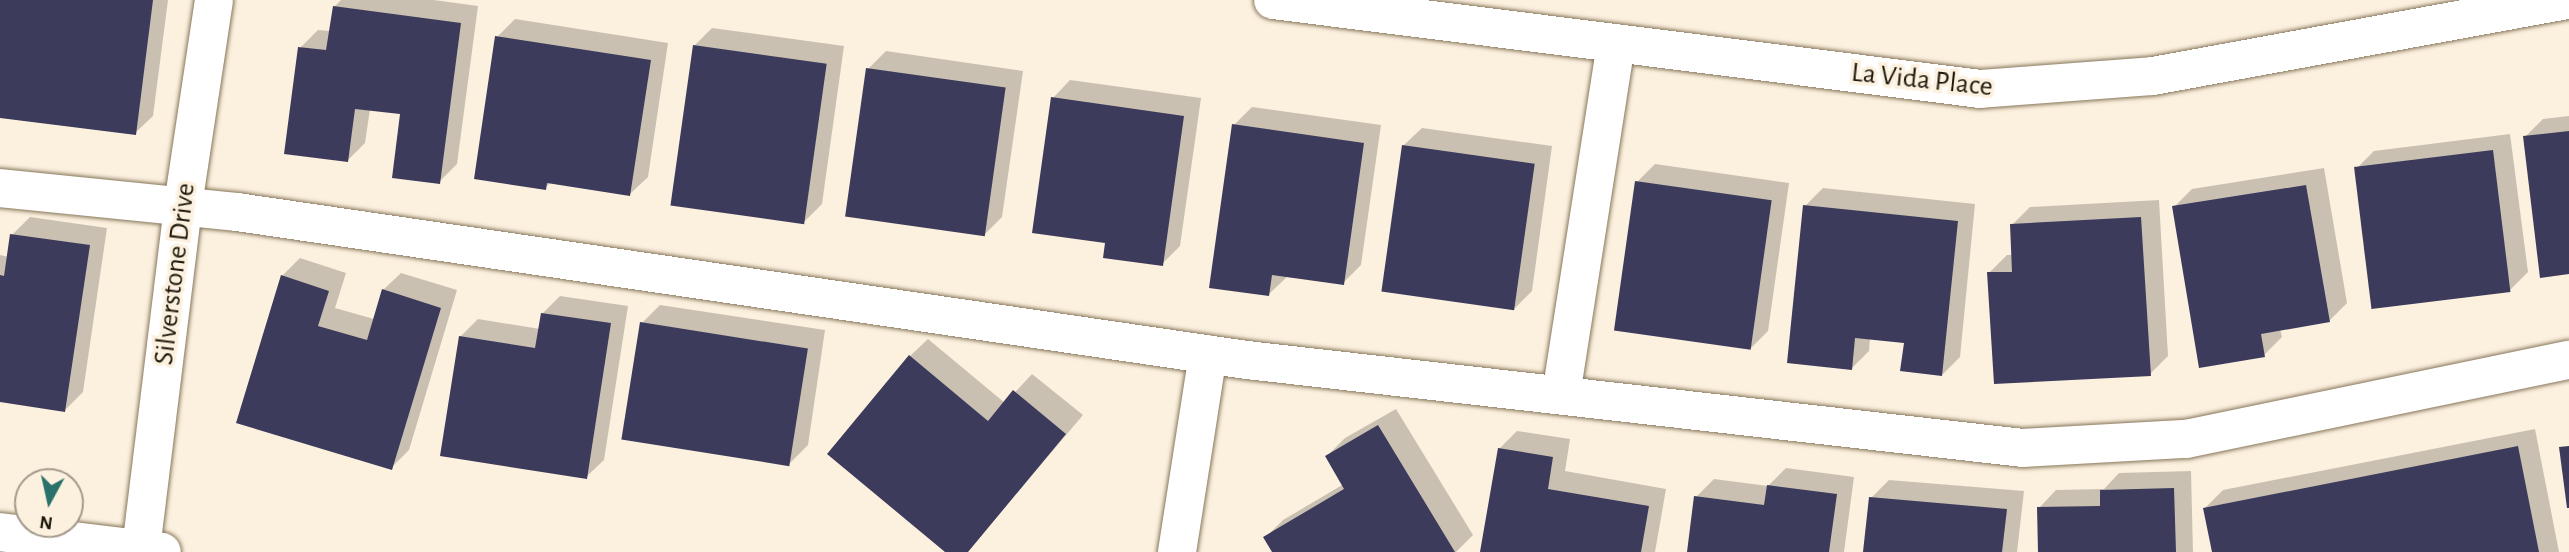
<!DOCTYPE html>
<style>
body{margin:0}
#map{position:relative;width:2569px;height:552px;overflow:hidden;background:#fcf1df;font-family:"Alegreya Sans",sans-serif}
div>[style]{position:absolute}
.shadow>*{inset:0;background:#0003}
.building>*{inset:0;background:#3c3b5b;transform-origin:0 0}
.roads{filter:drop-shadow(0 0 2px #87765b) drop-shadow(0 0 2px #87765b)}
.minor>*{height:38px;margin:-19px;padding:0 19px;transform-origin:19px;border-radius:19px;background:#fff}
span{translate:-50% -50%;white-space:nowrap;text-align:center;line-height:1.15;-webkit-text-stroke:7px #fcf1df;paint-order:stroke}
.street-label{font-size:28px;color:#1d170c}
.north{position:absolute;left:14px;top:468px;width:70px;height:70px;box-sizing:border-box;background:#fcf1df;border:2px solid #a39a8b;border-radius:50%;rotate:188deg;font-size:19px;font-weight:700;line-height:28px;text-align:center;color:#1d170c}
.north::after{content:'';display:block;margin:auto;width:24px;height:32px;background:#29716b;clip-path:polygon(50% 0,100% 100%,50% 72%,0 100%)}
</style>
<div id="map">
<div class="shadow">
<div style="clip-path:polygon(0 0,168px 0,153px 116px,135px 133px,0 116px)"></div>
<div style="clip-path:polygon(341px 0,434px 0,478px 6px,457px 164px,439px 182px,402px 113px,370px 109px,365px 143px,347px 161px,300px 48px,318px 30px,331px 31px,334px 7px)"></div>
<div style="clip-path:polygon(515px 19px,668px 43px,648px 177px,630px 194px,551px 182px,545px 188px,497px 37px)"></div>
<div style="clip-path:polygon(712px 28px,844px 46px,822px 204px,804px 222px,694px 46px)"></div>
<div style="clip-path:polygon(886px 51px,1023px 71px,1002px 217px,984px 235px,868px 69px)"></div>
<div style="clip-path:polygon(1070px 80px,1201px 98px,1180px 246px,1162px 264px,1053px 98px)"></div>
<div style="clip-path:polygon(1252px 107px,1381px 125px,1361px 265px,1343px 283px,1287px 277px,1269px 294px,1234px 125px)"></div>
<div style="clip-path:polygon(2569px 116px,2569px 273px,2525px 137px,2543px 119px)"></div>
<div style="clip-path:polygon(1422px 128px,1552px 146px,1532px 291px,1514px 309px,1404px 145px)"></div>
<div style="clip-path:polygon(2510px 134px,2528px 272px,2510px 290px,2356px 169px,2374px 151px)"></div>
<div style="clip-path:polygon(1655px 164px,1789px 183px,1768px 331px,1750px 349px,1637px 182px)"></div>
<div style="clip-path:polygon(2324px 168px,2347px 303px,2329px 321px,2280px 329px,2282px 337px,2264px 355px,2174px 207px,2192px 189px)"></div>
<div style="clip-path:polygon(1823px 188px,1975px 204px,1960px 357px,1942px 375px,1906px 342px,1870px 338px,1869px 351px,1851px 369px,1805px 206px)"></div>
<div style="clip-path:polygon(2159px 200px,2168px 356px,2150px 374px,1989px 273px,2007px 255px,2013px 255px,2012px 225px,2030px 207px)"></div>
<div style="clip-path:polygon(30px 217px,107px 228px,83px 392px,65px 410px,0 401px,0 255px,9px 257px,12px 235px)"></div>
<div style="clip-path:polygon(300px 258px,346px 273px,335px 308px,374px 319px,383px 290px,401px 273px,457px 290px,409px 450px,391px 468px,282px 276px)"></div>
<div style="clip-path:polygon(560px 296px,628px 306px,604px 460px,586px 477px,460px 337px,478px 319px,540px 329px,542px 314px)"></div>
<div style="clip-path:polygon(660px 305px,825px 330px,808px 445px,790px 463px,642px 323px)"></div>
<div style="clip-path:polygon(928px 339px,1005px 403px,1032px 374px,1083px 415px,967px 552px,948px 552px,910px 356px)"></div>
<div style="clip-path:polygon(1396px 409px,1473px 535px,1456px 552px,1274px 552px,1265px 538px,1283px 520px,1344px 484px,1327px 456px,1345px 438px)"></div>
<div style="clip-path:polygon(2535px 429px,2559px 552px,2214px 552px,2205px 508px,2223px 490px)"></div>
<div style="clip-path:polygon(1517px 431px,1570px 439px,1565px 471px,1666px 489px,1655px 552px,1482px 552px,1499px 449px)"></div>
<div style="clip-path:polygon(1786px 468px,1854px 477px,1844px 552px,1688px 552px,1696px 497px,1714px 479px,1768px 486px)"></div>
<div style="clip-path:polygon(2191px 471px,2193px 552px,2040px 552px,2039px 508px,2056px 490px,2104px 489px,2119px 473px)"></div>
<div style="clip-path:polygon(1889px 480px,2024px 491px,2017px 552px,1865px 552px,1871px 498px)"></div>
</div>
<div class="building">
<div style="clip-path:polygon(0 0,153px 0,136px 135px,0 118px)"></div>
<div style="clip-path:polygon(333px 6px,461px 23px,440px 184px,392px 178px,400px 114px,355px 109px,348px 162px,284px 154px,298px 47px,326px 50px)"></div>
<div style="clip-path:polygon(495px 36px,651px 60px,630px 196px,547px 183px,546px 190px,474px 179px)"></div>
<div style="left:693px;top:45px;width:135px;height:162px;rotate:8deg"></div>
<div style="left:866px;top:68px;width:141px;height:150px;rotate:8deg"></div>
<div style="clip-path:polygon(1051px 97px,1184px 116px,1163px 266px,1103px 258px,1105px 243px,1032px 233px)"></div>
<div style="clip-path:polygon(1232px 124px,1364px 143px,1344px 285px,1272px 275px,1269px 296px,1209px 288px)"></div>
<div style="clip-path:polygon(2569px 131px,2569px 274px,2540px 278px,2523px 136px)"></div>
<div style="left:1402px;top:145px;width:134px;height:148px;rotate:8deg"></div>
<div style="left:2493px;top:150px;width:143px;height:140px;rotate:83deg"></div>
<div style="left:1635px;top:181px;width:138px;height:151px;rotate:8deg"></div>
<div style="clip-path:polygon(2306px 185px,2330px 322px,2261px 334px,2265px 357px,2199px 368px,2172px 206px)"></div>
<div style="clip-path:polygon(1803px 205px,1958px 221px,1942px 376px,1900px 371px,1904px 343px,1855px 338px,1852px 370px,1787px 363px)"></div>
<div style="clip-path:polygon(2141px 217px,2151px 376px,1994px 384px,1987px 272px,2012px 272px,2010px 224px)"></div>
<div style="clip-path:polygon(10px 234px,90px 245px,65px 412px,0 402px,0 275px,4px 276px)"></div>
<div style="clip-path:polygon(281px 275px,329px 291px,318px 326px,367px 340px,382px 289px,441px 308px,392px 470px,236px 423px)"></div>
<div style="clip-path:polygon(541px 313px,611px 323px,587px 479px,440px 456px,459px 336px,535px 348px)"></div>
<div style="left:640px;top:322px;width:170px;height:119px;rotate:9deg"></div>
<div style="clip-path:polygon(909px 355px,988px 421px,1013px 390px,1066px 434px,968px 552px,945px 552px,827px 454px)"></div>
<div style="clip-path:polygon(1378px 425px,1455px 552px,1272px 552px,1263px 537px,1344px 489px,1325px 456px)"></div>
<div style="clip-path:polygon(2518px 446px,2539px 552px,2212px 552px,2203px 508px)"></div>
<div style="clip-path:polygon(2569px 446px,2569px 508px,2567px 508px,2559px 447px)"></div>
<div style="clip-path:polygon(1498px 448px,1553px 457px,1548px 489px,1649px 506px,1641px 552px,1480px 552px)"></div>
<div style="clip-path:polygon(1767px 485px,1837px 494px,1829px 552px,1687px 552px,1694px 496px,1764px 505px)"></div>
<div style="clip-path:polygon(2174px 488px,2176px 552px,2038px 552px,2037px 507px,2100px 506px,2100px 490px)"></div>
<div style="clip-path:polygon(1869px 497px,2007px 509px,2002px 552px,1863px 552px)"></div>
</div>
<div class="roads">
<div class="minor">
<div style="left:1273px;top:0;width:713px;rotate:7.17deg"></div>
<div style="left:1980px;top:89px;width:173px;rotate:-4.3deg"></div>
<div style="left:2153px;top:76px;width:423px;rotate:-10.4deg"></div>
<div style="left:0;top:188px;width:238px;rotate:5.8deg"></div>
<div style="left:237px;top:212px;width:1021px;rotate:8.34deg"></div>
<div style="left:1247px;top:360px;width:781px;rotate:6.47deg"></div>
<div style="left:2023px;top:448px;width:163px;rotate:-3.2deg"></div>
<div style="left:2186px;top:439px;width:391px;rotate:-11.7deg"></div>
<div style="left:1561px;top:395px;width:356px;rotate:-81.1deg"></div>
<div style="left:0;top:532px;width:163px;rotate:7deg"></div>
<div style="left:141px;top:549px;width:347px;rotate:-83deg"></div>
<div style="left:183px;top:205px;width:207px;rotate:-81.4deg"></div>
<div style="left:1177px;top:552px;width:200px;rotate:-81.1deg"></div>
</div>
</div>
<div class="street-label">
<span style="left:1922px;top:80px;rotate:6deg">La Vida Place</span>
<span style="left:175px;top:274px;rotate:-83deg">Silverstone Drive</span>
</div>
<div class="north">N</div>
</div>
